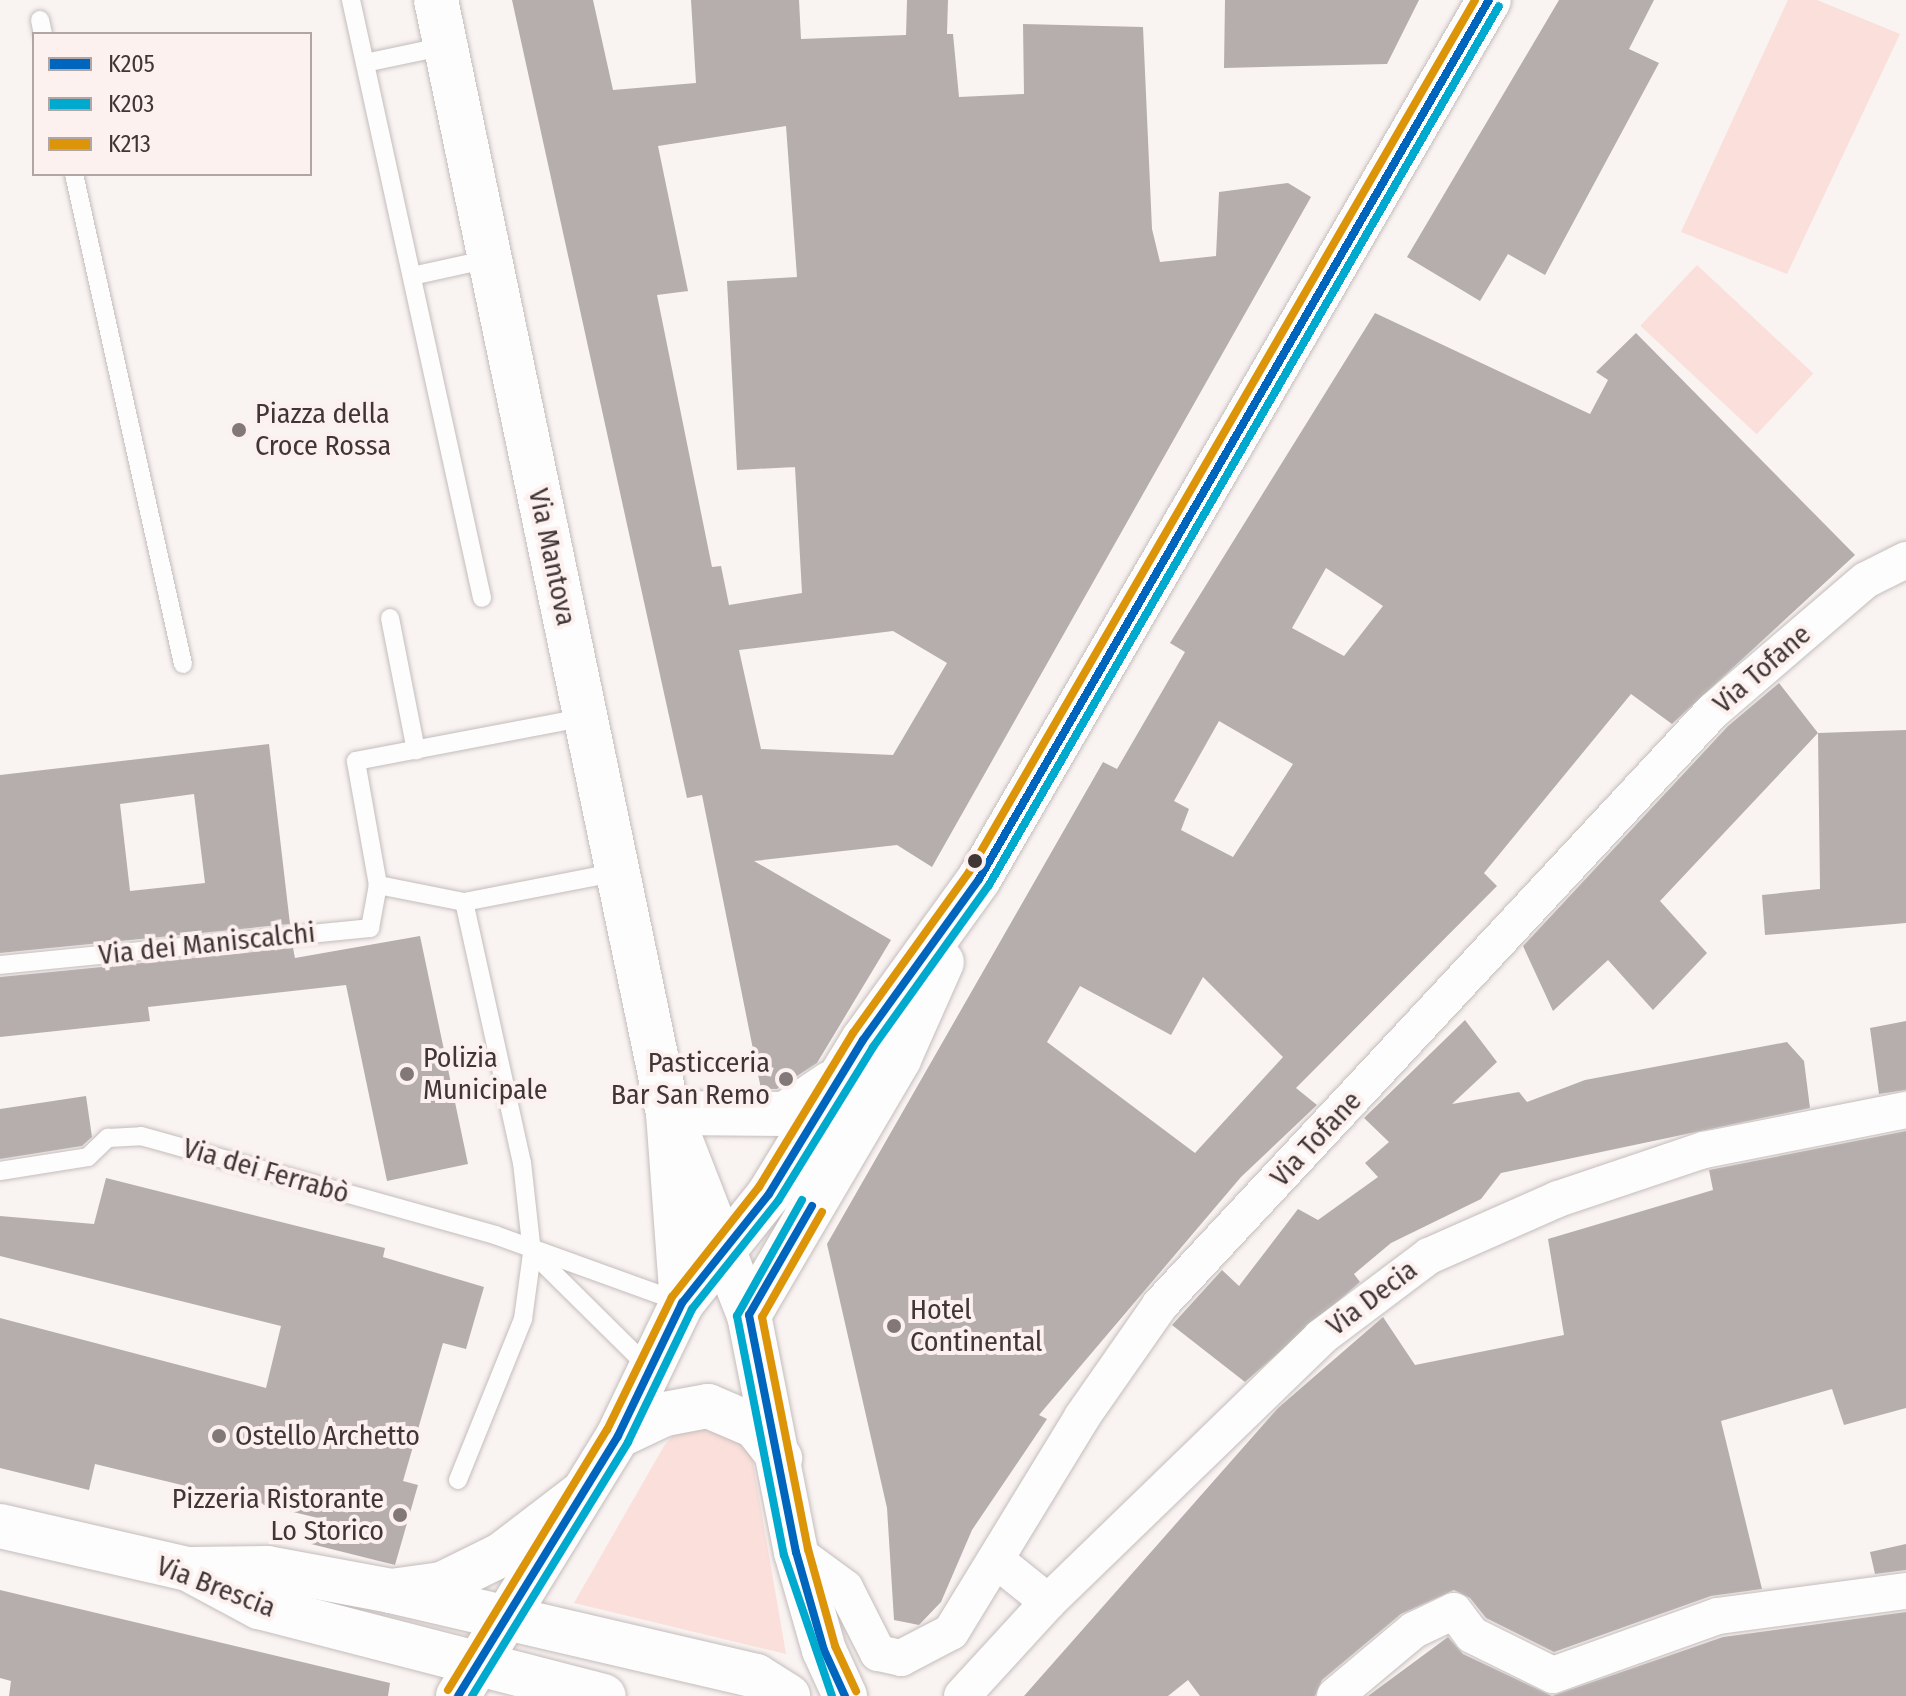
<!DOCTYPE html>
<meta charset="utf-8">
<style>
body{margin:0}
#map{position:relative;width:1906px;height:1696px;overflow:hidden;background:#f9f3f2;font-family:"Fira Sans Condensed",sans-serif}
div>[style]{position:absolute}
.green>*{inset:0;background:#fadfda;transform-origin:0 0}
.building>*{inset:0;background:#b5aead}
.roads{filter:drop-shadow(0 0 2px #c4bdbb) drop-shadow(0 0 2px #c4bdbb)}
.service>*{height:18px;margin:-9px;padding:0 9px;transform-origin:9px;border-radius:9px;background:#fefdfd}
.minor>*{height:36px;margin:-18px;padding:0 18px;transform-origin:18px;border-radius:18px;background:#fefdfd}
.tertiary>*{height:44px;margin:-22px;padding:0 22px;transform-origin:22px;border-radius:22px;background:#fefdfd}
.secondary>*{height:44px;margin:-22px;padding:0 22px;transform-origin:22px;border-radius:22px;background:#fefdfd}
.bus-1>*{height:8px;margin:-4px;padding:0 4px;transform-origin:4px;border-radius:4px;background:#0065bd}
.bus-2>*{height:8px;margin:-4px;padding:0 4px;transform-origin:4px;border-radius:4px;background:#00a9ce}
.bus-3>*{height:8px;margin:-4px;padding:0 4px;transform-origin:4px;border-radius:4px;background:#dc9508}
.dots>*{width:22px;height:22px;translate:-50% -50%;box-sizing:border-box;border:4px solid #fcf1ef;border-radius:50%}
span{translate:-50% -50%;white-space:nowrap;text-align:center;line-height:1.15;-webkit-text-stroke:8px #fcf1ef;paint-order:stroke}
.poi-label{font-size:28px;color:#403635}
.left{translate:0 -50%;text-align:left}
.right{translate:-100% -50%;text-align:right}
.street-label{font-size:28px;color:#403635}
.legend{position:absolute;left:32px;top:32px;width:280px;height:144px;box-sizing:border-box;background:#fcf1ef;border:2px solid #b1a6a5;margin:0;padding:10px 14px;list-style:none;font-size:24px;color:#403635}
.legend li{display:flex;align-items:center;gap:16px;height:40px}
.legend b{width:40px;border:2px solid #b1a6a5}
</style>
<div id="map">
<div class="green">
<div style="clip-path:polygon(1788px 0,1817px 0,1900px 34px,1787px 274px,1681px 232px)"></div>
<div style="left:1697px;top:265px;width:159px;height:83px;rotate:43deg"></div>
<div style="clip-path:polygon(702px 1422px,742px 1437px,752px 1457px,786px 1654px,574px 1603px,664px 1446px,679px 1429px)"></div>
</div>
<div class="building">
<div style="clip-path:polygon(evenodd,512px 0,593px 0,613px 90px,696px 83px,691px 0,799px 0,801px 39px,906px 35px,907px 0,948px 0,947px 34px,953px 34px,959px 97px,1024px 94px,1023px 24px,1143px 27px,1152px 229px,1160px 262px,1216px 256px,1219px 192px,1288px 183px,1311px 197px,932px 867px,897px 845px,754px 861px,891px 940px,817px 1063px,777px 1089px,761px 1089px,702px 795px,687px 798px,512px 0,786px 126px,797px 277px,727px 281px,737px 470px,795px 467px,802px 593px,729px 605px,721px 566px,712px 567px,657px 295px,688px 291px,658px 146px,786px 126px,512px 0,893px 631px,947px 663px,893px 755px,761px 749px,739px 650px,893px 631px)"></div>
<div style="clip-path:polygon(1225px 0,1419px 0,1387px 64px,1224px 68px)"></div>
<div style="clip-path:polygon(1559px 0,1654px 0,1629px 49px,1659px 63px,1545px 275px,1508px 254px,1480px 301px,1407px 257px)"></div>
<div style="clip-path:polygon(evenodd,1375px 313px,1590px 414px,1608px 380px,1596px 372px,1636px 333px,1855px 555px,1672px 724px,1631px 694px,1484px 873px,1497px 886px,1296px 1088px,1317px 1105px,1241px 1177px,1039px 1415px,1047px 1419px,972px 1530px,941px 1602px,919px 1625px,894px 1620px,887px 1508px,827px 1244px,1103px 762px,1117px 769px,1185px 652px,1170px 643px,1375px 313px,1326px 568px,1383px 606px,1344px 656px,1292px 628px,1326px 568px,1375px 313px,1219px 721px,1293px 764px,1233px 857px,1181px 830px,1189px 809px,1174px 801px,1219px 721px,1375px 313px,1203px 977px,1283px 1057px,1195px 1153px,1047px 1042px,1080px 986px,1171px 1035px,1203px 977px)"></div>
<div style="clip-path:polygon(1779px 683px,1818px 733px,1660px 901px,1707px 953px,1653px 1010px,1608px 960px,1553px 1011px,1523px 946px,1728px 726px)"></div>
<div style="clip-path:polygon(1906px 730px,1906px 923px,1765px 935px,1762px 895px,1820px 889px,1818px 733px)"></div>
<div style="clip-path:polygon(evenodd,269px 744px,290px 924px,0 953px,0 775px,269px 744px,194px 794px,205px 883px,130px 891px,120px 804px,194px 794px)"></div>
<div style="clip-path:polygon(420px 936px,468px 1164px,387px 1181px,346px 985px,148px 1007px,150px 1021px,0 1037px,0 977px,293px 948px,295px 958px)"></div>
<div style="clip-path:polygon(1465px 1020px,1497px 1062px,1452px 1104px,1519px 1092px,1527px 1102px,1585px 1080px,1787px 1042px,1804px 1061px,1810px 1108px,1501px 1173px,1481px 1199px,1391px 1243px,1354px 1274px,1360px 1282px,1245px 1382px,1172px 1325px,1222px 1270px,1239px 1286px,1298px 1209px,1318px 1220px,1378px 1177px,1365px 1163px,1389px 1142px,1364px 1118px)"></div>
<div style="clip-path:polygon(1906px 1021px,1906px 1090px,1879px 1094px,1870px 1028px)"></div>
<div style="clip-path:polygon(86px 1096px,92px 1137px,82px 1146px,0 1159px,0 1109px)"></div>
<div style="clip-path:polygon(1906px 1131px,1906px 1408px,1844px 1425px,1832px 1389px,1721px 1421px,1762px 1589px,1711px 1596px,1554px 1652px,1486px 1618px,1470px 1598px,1454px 1590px,1401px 1614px,1322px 1680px,1315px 1696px,1200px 1696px,1188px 1680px,1168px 1696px,1024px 1696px,1278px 1408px,1383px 1317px,1415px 1365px,1564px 1335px,1548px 1239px,1713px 1190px,1709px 1170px)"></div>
<div style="clip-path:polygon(106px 1178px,385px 1248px,383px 1257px,484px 1287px,466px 1349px,443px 1343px,403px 1481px,418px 1485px,395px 1565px,311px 1544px,318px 1518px,95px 1464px,89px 1490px,0 1468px,0 1318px,266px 1388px,281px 1326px,0 1256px,0 1216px,94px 1224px)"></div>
<div style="clip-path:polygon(1906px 1544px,1906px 1570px,1875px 1574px,1870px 1552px)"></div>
<div style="clip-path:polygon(0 1590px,390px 1683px,388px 1696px,9px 1696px,11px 1681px,0 1678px)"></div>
<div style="clip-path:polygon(1906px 1612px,1906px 1696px,1368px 1696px,1448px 1637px,1463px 1654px,1552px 1696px,1723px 1637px)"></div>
</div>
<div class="roads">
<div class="service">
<div style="left:351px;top:0;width:612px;rotate:77.64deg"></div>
<div style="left:40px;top:20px;width:14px;rotate:78deg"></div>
<div style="left:365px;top:63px;width:83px;rotate:-11.9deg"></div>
<div style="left:74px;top:174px;width:502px;rotate:77.46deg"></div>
<div style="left:412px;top:276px;width:79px;rotate:-12.4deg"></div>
<div style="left:390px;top:618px;width:135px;rotate:78.9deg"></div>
<div style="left:464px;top:902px;width:157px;rotate:-11deg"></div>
<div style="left:0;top:965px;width:372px;rotate:-5.7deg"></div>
<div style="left:370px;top:928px;width:44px;rotate:-79.5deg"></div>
<div style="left:0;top:1171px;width:89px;rotate:-9deg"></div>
<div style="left:88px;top:1157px;width:28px;rotate:-44deg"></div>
<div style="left:108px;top:1138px;width:33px;rotate:-3deg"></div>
<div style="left:141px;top:1136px;width:368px;rotate:15.6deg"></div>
<div style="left:495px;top:1235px;width:197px;rotate:19.9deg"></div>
<div style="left:537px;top:1257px;width:158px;rotate:44.7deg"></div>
<div style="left:458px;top:1480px;width:174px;rotate:-68deg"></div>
<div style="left:523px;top:1319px;width:67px;rotate:-82.2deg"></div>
<div style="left:532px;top:1253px;width:91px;rotate:-96.3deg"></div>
<div style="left:522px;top:1163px;width:267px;rotate:-102.5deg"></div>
<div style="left:464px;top:902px;width:88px;rotate:-168.8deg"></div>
<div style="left:378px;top:885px;width:126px;rotate:-100.1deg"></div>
<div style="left:356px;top:761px;width:234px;rotate:-10.8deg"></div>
</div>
<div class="minor">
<div style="left:796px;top:1552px;width:61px;rotate:36.3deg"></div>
<div style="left:845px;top:1588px;width:73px;rotate:63.1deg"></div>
<div style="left:878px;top:1653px;width:24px;rotate:12deg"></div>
<div style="left:901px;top:1658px;width:56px;rotate:-27.5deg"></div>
<div style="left:951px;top:1632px;width:252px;rotate:-58.6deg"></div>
<div style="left:1082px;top:1417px;width:136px;rotate:-55.1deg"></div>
<div style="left:1160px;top:1305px;width:812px;rotate:-47.05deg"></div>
<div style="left:1713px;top:711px;width:201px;rotate:-40.6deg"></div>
<div style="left:1866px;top:580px;width:45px;rotate:-26.6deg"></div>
<div style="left:996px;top:1560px;width:67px;rotate:38.9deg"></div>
<div style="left:962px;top:1696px;width:127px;rotate:-47.5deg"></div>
<div style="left:1048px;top:1602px;width:380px;rotate:-44.1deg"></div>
<div style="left:1321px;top:1337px;width:135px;rotate:-36.9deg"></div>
<div style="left:1429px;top:1256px;width:141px;rotate:-23.8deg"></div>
<div style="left:1558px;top:1199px;width:154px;rotate:-18.6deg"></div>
<div style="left:1704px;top:1150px;width:206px;rotate:-11.2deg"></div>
<div style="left:1335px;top:1696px;width:103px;rotate:-39.9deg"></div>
<div style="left:1414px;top:1630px;width:44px;rotate:-25.4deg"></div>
<div style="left:1454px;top:1611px;width:30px;rotate:53deg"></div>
<div style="left:1472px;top:1635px;width:90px;rotate:26.3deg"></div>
<div style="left:1553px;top:1675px;width:175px;rotate:-19.7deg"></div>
<div style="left:1718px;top:1616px;width:190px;rotate:-7.6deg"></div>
</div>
<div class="tertiary">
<div style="left:391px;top:1591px;width:51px;rotate:-7.8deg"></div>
<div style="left:442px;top:1584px;width:66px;rotate:-26.2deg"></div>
<div style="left:501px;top:1555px;width:102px;rotate:-37.4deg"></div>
</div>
<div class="secondary">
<div style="left:436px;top:0;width:1137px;rotate:78.23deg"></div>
<div style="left:668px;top:1113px;width:191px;rotate:85.8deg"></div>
<div style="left:668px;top:1113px;width:117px;rotate:0.5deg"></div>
<div style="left:785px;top:1114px;width:55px;rotate:-34deg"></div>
<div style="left:681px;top:1141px;width:187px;rotate:68.7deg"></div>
<div style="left:749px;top:1315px;width:242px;rotate:78.8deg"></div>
<div style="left:796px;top:1552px;width:102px;rotate:74.1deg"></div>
<div style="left:824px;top:1650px;width:51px;rotate:65.5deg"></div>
<div style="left:749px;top:1315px;width:297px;rotate:-59.6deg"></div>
<div style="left:899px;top:1059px;width:106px;rotate:-66.1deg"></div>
<div style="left:618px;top:1436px;width:52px;rotate:-25.1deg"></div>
<div style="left:665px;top:1414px;width:44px;rotate:-10.5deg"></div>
<div style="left:708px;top:1406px;width:51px;rotate:23.1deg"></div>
<div style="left:755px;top:1426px;width:41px;rotate:52deg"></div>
<div style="left:0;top:1526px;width:193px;rotate:12.9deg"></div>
<div style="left:188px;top:1569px;width:81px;rotate:28.2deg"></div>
<div style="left:259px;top:1607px;width:356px;rotate:14.5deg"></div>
<div style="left:191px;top:1569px;width:77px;rotate:-0.7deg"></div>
<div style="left:268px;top:1568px;width:125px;rotate:10.6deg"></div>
<div style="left:391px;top:1591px;width:375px;rotate:13.1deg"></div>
<div style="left:756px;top:1676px;width:38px;rotate:32deg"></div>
<div style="left:458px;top:1696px;width:305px;rotate:-58.4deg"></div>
<div style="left:618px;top:1436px;width:148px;rotate:-64.3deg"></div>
<div style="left:682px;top:1303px;width:139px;rotate:-51.4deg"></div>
<div style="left:769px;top:1194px;width:180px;rotate:-58.6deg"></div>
<div style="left:863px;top:1040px;width:198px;rotate:-54.2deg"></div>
<div style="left:979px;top:879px;width:1016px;rotate:-59.88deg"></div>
</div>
</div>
<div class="bus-1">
<div style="left:812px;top:1206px;width:126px;rotate:120deg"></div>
<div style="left:749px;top:1315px;width:242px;rotate:78.8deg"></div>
<div style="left:796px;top:1552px;width:102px;rotate:74.1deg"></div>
<div style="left:824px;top:1650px;width:51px;rotate:65.5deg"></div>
<div style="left:458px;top:1696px;width:305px;rotate:-58.4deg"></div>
<div style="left:618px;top:1436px;width:148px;rotate:-64.3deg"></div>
<div style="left:682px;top:1303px;width:139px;rotate:-51.4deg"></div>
<div style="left:769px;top:1194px;width:180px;rotate:-58.6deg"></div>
<div style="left:863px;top:1040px;width:198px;rotate:-54.2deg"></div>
<div style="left:979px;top:879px;width:1016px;rotate:-59.88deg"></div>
</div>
<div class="bus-2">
<div style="left:802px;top:1200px;width:133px;rotate:119.3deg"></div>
<div style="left:737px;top:1316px;width:244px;rotate:78.9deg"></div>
<div style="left:784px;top:1555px;width:149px;rotate:71.2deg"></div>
<div style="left:472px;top:1696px;width:298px;rotate:-58.4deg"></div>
<div style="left:628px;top:1442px;width:148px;rotate:-64.3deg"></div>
<div style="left:692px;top:1309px;width:138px;rotate:-51.5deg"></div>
<div style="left:778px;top:1201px;width:181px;rotate:-58.3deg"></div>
<div style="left:873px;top:1047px;width:199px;rotate:-54.4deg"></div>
<div style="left:989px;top:885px;width:1016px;rotate:-59.88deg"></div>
</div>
<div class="bus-3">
<div style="left:822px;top:1212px;width:121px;rotate:119.7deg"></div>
<div style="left:762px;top:1317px;width:237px;rotate:78.8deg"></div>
<div style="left:808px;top:1549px;width:101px;rotate:74.4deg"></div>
<div style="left:835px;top:1646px;width:50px;rotate:65deg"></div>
<div style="left:448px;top:1690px;width:305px;rotate:-58.6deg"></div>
<div style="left:607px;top:1430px;width:148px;rotate:-64deg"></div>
<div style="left:672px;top:1297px;width:140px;rotate:-51.7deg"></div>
<div style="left:759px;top:1187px;width:180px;rotate:-58.6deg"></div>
<div style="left:853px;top:1033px;width:198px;rotate:-54.2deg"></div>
<div style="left:969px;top:872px;width:1008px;rotate:-59.87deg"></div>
</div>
<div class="dots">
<div style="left:239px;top:430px;background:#817877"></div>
<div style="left:975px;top:861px;background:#403635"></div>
<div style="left:407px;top:1074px;background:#817877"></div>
<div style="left:786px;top:1079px;background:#817877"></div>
<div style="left:894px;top:1326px;background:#817877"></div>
<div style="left:219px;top:1436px;background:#817877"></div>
<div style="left:400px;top:1515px;background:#817877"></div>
</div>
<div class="poi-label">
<span class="left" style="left:255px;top:430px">Piazza della<br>Croce Rossa</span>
<span class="left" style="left:423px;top:1074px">Polizia<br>Municipale</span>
<span class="right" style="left:770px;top:1079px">Pasticceria<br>Bar San Remo</span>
<span class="left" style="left:910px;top:1326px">Hotel<br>Continental</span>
<span class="left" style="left:235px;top:1436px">Ostello Archetto</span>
<span class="right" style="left:384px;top:1515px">Pizzeria Ristorante<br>Lo Storico</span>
</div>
<div class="street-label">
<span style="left:552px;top:557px;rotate:78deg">Via Mantova</span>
<span style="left:1762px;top:669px;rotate:-41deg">Via Tofane</span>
<span style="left:207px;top:944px;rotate:-6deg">Via dei Maniscalchi</span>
<span style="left:1316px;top:1139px;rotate:-47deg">Via Tofane</span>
<span style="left:266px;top:1171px;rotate:16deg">Via dei Ferrabò</span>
<span style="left:1372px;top:1298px;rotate:-37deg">Via Decia</span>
<span style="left:216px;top:1587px;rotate:21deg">Via Brescia</span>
</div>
<ul class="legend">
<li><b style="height:10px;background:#0065bd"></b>K205</li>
<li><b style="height:10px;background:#00a9ce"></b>K203</li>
<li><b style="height:10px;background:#dc9508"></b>K213</li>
</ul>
</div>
